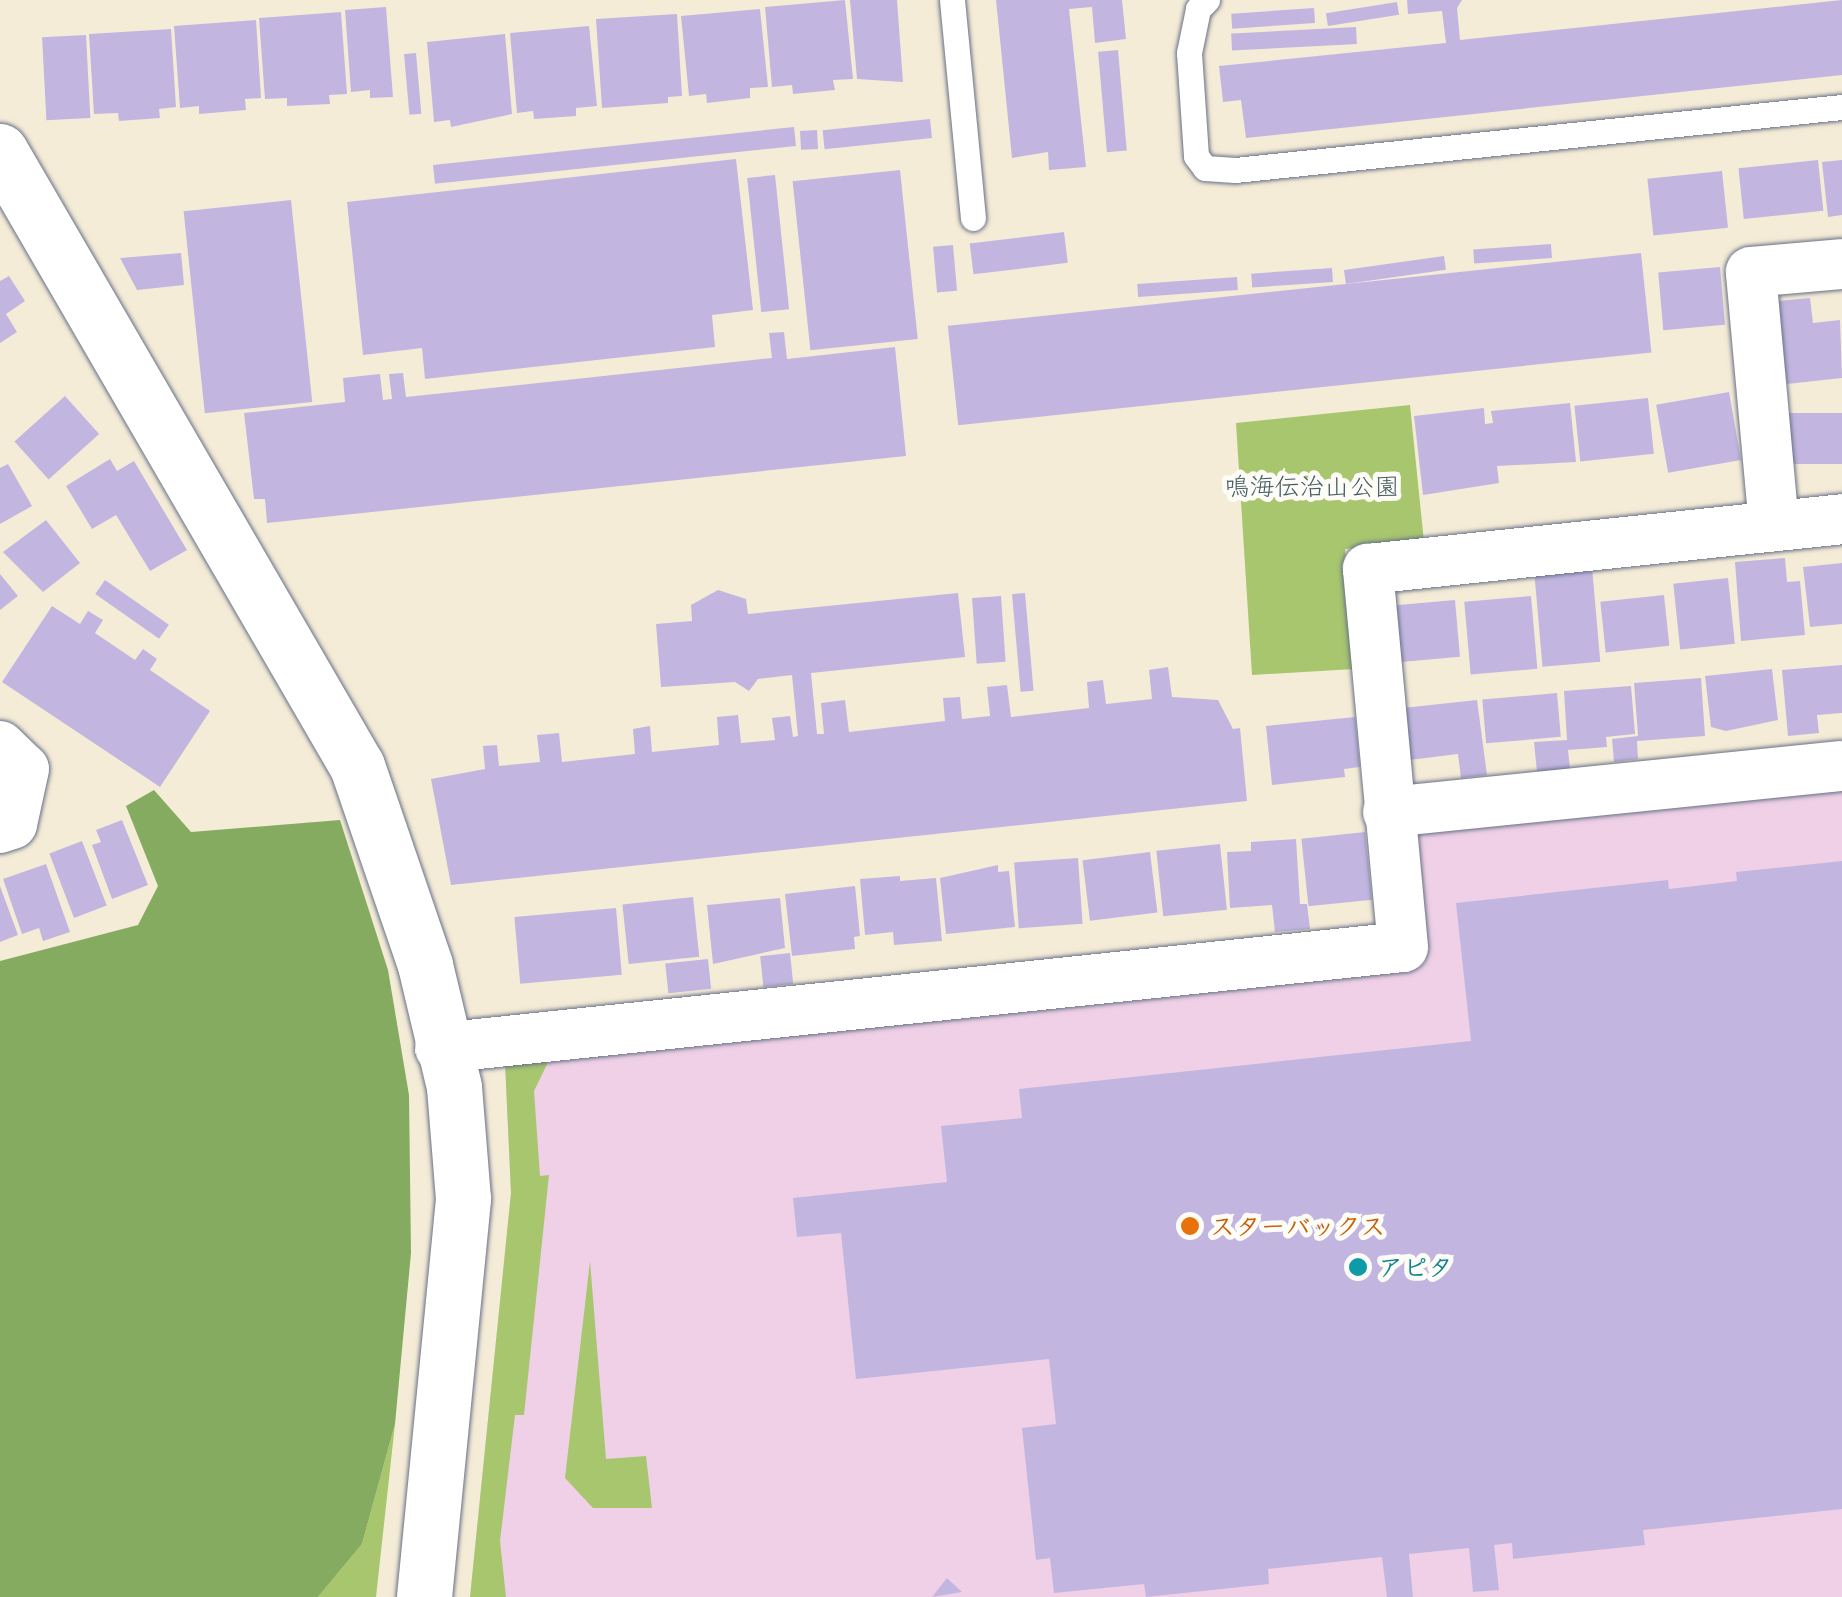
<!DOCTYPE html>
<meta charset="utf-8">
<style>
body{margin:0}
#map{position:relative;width:1842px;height:1597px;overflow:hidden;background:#f5ecd7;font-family:"Shantell Sans","Klee One",sans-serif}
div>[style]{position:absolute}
.built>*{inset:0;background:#efd0e6}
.green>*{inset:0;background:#a7c66e}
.forest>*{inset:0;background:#85ab61}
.building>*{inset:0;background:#c2b6e1;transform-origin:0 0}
.roads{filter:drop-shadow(0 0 2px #677188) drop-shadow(0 0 2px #677188)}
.service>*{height:25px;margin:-12.5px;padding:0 12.5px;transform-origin:12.5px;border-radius:12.5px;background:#fff}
.minor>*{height:50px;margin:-25px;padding:0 25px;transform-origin:25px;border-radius:25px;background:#fff}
.tertiary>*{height:55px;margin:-27.5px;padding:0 27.5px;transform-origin:27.5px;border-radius:27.5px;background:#fff}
.dots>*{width:28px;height:28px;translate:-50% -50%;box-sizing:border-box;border:5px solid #fdfcf7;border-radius:50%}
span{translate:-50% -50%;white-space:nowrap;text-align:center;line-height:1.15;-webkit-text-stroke:10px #fdfcf7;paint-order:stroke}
.park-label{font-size:25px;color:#455c63}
.food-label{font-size:25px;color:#c56008;font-weight:700}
.left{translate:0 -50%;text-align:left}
.culture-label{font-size:25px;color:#0d838f;font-weight:700}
</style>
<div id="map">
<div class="built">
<div style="clip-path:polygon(1842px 785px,1842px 1597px,470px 1597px,511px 1193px,505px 1063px,1425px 963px,1408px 841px,1428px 827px)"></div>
</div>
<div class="green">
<div style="clip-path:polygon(1410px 405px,1424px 542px,1345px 549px,1354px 669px,1252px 675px,1236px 423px)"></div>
<div style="clip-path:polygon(550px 1058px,534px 1091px,540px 1176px,549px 1175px,524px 1415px,515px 1415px,500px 1541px,506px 1597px,470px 1597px,511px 1193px,505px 1063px)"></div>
<div style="clip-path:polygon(590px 1261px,606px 1459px,646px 1456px,652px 1508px,593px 1508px,565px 1478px)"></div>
<div style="clip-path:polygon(395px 1424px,376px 1597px,318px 1597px,362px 1544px)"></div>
</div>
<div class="forest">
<div style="clip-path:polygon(154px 790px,191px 832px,340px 820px,388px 970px,409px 1095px,411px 1253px,395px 1424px,362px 1544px,318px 1597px,0 1597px,0 961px,138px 925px,158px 886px,126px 806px)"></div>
</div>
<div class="building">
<div style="clip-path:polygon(845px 0,853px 79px,833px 80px,835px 90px,793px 94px,792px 85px,772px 87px,765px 7px)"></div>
<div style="clip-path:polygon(850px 0,897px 0,903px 82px,857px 79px)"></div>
<div style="clip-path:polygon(996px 0,1122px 0,1126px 39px,1095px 43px,1092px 7px,1069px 9px,1086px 167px,1049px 170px,1048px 152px,1012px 158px)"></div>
<div style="clip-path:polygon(1407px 0,1462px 0,1457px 8px,1460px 40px,1842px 0,1842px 75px,1246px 138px,1241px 100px,1223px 102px,1219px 66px,1446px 43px,1442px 11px,1408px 14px)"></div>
<div style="left:1397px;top:2px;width:13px;height:72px;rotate:81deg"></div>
<div style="clip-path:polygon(386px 7px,393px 97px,370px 98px,370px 90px,351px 92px,345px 10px)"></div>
<div style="left:1314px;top:8px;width:15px;height:83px;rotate:86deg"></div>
<div style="clip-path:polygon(760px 9px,768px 87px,750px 88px,750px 98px,707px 103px,706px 94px,689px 96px,681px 16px)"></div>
<div style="clip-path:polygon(341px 12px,347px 94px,329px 95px,330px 104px,287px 106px,287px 98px,265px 99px,259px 18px)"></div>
<div style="clip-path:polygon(677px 14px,682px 96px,668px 97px,668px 103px,602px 108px,596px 19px)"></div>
<div style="clip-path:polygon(256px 20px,261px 98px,245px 99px,246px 110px,199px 114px,199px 106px,180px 108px,174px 26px)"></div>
<div style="clip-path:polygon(589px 26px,597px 106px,576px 108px,576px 116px,534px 119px,533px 111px,517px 113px,510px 33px)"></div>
<div style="left:1356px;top:27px;width:17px;height:125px;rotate:87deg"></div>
<div style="clip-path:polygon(171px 29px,176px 107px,159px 109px,160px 118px,119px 121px,118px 113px,94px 114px,89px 34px)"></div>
<div style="clip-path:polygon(505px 34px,512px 114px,451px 127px,450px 120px,434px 122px,427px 42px)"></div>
<div style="left:86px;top:35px;width:83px;height:44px;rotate:87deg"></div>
<div style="left:1118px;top:50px;width:101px;height:20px;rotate:85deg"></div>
<div style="left:416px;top:53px;width:61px;height:12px;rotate:85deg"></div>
<div style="left:930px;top:119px;width:19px;height:108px;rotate:84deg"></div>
<div style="left:794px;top:127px;width:19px;height:363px;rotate:84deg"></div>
<div style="left:817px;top:130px;width:19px;height:17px;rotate:87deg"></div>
<div style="clip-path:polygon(736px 159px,753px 310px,712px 315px,715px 347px,425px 379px,422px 348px,363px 355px,347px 202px)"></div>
<div style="left:1818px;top:160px;width:51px;height:80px;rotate:84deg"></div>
<div style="clip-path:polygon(1842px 160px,1842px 215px,1828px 217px,1822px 162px)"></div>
<div style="left:900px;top:170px;width:170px;height:108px;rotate:84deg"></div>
<div style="left:1722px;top:171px;width:57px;height:75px;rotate:84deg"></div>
<div style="left:775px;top:175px;width:135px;height:28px;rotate:84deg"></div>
<div style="left:291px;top:200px;width:203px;height:108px;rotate:84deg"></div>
<div style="left:1064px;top:232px;width:31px;height:95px;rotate:83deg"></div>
<div style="left:1551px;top:244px;width:14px;height:78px;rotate:86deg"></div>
<div style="left:953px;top:245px;width:46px;height:20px;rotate:85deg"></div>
<div style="clip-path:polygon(181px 253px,184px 285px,137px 290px,120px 258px)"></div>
<div style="left:1641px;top:253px;width:100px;height:697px;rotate:84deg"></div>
<div style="left:1444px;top:256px;width:14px;height:101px;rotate:82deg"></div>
<div style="left:1720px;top:267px;width:58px;height:62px;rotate:85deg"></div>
<div style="left:1332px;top:268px;width:14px;height:81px;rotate:86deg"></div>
<div style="clip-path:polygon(9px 276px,25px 301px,6px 314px,17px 332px,0 343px,0 281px)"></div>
<div style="left:1237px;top:277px;width:13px;height:100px;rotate:86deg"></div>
<div style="clip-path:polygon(1810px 298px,1813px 323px,1840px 320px,1842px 378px,1787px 384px,1777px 301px)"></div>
<div style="clip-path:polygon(784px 332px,787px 359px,895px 347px,906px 456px,267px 523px,265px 499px,254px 499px,244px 413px,345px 402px,343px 378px,380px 374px,383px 400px,392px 399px,389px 374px,403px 373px,406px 397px,772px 358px,769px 333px)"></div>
<div style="left:1729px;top:392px;width:69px;height:74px;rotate:80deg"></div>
<div style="left:65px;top:396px;width:51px;height:68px;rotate:48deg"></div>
<div style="left:1648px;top:398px;width:56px;height:74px;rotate:84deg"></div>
<div style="clip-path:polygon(1570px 403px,1576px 462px,1497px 466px,1499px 483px,1423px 495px,1414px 416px,1484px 408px,1485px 424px,1493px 423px,1491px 411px)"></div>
<div style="left:1842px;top:413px;width:51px;height:53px;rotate:90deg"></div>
<div style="clip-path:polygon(110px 459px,117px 471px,134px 461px,187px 550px,150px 571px,116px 515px,92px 529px,66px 486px)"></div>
<div style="clip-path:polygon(8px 464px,32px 506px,0 524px,0 468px)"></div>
<div style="clip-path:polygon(46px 520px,80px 563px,43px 592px,3px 552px)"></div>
<div style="clip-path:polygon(1785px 558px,1787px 582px,1800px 581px,1805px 635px,1741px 641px,1735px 562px)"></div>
<div style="clip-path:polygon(1842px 563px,1842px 624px,1810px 627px,1803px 567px)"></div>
<div style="left:1592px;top:567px;width:95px;height:58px;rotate:85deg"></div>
<div style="clip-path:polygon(0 574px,18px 596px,0 610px)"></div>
<div style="left:1728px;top:578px;width:66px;height:55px;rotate:84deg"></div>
<div style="left:105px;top:580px;width:78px;height:17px;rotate:35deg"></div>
<div style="clip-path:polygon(718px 590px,746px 599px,748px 614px,958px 593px,965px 657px,811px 673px,817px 734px,824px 734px,821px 703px,845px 700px,849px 732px,945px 721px,943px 698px,960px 697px,962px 719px,990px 716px,987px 687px,1007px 685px,1011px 717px,1089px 708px,1087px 682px,1103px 680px,1106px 704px,1152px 699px,1149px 670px,1168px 667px,1172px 697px,1218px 700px,1233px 729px,1240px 728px,1247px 801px,451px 885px,431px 779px,485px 769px,483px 746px,497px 745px,499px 766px,540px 762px,537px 735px,559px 733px,562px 762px,635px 754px,633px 729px,650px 726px,652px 752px,719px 745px,717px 717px,738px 715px,741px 743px,775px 740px,772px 718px,790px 716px,793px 737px,798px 736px,792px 675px,758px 679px,749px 691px,735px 682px,661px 687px,656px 624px,692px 621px,691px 605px)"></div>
<div style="left:1025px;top:593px;width:98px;height:13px;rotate:85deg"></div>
<div style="left:1664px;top:595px;width:51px;height:64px;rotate:84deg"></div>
<div style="left:1001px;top:596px;width:66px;height:29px;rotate:86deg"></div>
<div style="left:1531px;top:596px;width:73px;height:67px;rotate:85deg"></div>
<div style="left:1455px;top:600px;width:57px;height:62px;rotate:85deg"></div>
<div style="clip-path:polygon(52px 606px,80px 624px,88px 611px,103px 620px,95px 633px,135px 660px,143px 649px,157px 659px,150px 670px,210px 711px,160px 787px,2px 682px)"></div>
<div style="clip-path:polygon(1842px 665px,1842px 713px,1817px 715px,1819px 733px,1788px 736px,1782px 670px)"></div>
<div style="clip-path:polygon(1772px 669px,1778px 720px,1726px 731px,1711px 727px,1705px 676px)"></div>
<div style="clip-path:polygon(1701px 678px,1705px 736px,1637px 741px,1638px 759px,1614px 762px,1612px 739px,1638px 736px,1634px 683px)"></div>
<div style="clip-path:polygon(1631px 686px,1635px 734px,1606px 737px,1607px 747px,1568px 750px,1570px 769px,1537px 772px,1534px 742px,1567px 740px,1564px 691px)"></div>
<div style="left:1557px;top:693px;width:44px;height:75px;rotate:85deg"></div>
<div style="clip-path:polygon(1477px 700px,1487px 775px,1461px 778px,1458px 754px,1409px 760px,1403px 708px)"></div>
<div style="clip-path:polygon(1355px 717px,1360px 767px,1344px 769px,1345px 777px,1272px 785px,1266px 726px)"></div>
<div style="clip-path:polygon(122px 820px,148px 885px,112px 899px,92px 845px,101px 842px,96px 830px)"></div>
<div style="left:1365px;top:832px;width:68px;height:64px;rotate:84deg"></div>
<div style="clip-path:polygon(1296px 839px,1300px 904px,1307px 904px,1310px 929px,1275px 932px,1272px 905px,1230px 908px,1227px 852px,1251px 851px,1251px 842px)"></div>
<div style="left:82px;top:841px;width:69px;height:35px;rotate:69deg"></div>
<div style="left:1220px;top:844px;width:66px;height:64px;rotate:84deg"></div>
<div style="left:1150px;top:852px;width:61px;height:68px;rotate:83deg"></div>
<div style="left:1078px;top:858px;width:66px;height:64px;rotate:86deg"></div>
<div style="clip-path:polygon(1842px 861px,1842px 1509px,1643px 1530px,1645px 1545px,1513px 1559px,1512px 1543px,1494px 1545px,1499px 1590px,1473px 1592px,1469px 1548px,1409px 1554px,1413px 1597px,1387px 1597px,1382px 1557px,1268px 1569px,1269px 1584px,1146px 1597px,1144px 1584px,1054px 1593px,1050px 1558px,1036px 1560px,1022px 1428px,1056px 1424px,1049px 1359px,856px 1379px,841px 1233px,797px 1237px,793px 1198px,947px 1182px,941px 1126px,1022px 1118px,1019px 1089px,1471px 1041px,1456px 903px,1668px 880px,1669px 889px,1737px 881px,1736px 872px)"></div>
<div style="clip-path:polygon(46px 864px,70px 932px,43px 941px,39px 928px,22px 934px,3px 879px)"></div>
<div style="clip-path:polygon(998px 865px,998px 872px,1009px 871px,1015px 927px,946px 934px,940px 878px)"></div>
<div style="clip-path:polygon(900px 876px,900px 881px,936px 878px,942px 941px,894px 945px,893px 932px,865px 935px,860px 879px)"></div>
<div style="clip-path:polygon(0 886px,18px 935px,0 942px)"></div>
<div style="clip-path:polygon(855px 886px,860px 936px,854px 937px,855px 949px,792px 956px,785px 894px)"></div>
<div style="left:693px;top:897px;width:60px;height:71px;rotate:84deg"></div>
<div style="clip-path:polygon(780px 898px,785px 948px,713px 964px,707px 905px)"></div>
<div style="left:616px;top:908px;width:67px;height:102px;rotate:85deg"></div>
<div style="left:790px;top:953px;width:31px;height:30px;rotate:84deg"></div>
<div style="left:708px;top:959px;width:30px;height:43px;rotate:84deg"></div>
<div style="clip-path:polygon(947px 1578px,962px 1592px,932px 1597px)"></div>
</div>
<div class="roads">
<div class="service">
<div style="left:952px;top:0;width:219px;rotate:84.5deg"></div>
<div style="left:1207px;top:0;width:13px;rotate:135deg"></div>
<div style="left:1198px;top:9px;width:45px;rotate:101.6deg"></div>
<div style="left:1189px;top:53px;width:103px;rotate:86.1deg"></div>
<div style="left:1196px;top:156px;width:15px;rotate:53deg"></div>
<div style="left:1205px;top:168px;width:30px;rotate:4deg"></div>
<div style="left:1235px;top:170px;width:610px;rotate:-5.93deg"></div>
</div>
<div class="minor">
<div style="left:1774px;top:526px;width:255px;rotate:-95.2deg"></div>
<div style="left:1751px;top:272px;width:91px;rotate:-5deg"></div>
<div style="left:0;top:746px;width:33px;rotate:44deg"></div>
<div style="left:24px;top:769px;width:56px;rotate:102.3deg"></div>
<div style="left:12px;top:824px;width:13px;rotate:162deg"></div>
<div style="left:1388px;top:812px;width:456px;rotate:-5.8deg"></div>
<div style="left:440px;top:1048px;width:968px;rotate:-5.99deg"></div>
<div style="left:1403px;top:947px;width:380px;rotate:-95.3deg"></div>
<div style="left:1368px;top:569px;width:477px;rotate:-6deg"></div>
</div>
<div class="tertiary">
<div style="left:0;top:151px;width:711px;rotate:59.87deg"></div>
<div style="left:357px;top:766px;width:210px;rotate:71.1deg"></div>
<div style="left:425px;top:965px;width:125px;rotate:76.6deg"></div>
<div style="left:454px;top:1087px;width:112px;rotate:85.4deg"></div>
<div style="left:463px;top:1199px;width:400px;rotate:95.6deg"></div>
</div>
</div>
<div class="dots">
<div style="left:1190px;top:1226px;background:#e8710a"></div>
<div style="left:1358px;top:1267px;background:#0f9aa8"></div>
</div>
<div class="park-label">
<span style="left:1312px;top:486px">鳴海伝治山公園</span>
</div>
<div class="food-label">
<span class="left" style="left:1210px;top:1226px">スターバックス</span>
</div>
<div class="culture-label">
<span class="left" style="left:1378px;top:1267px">アピタ</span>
</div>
</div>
